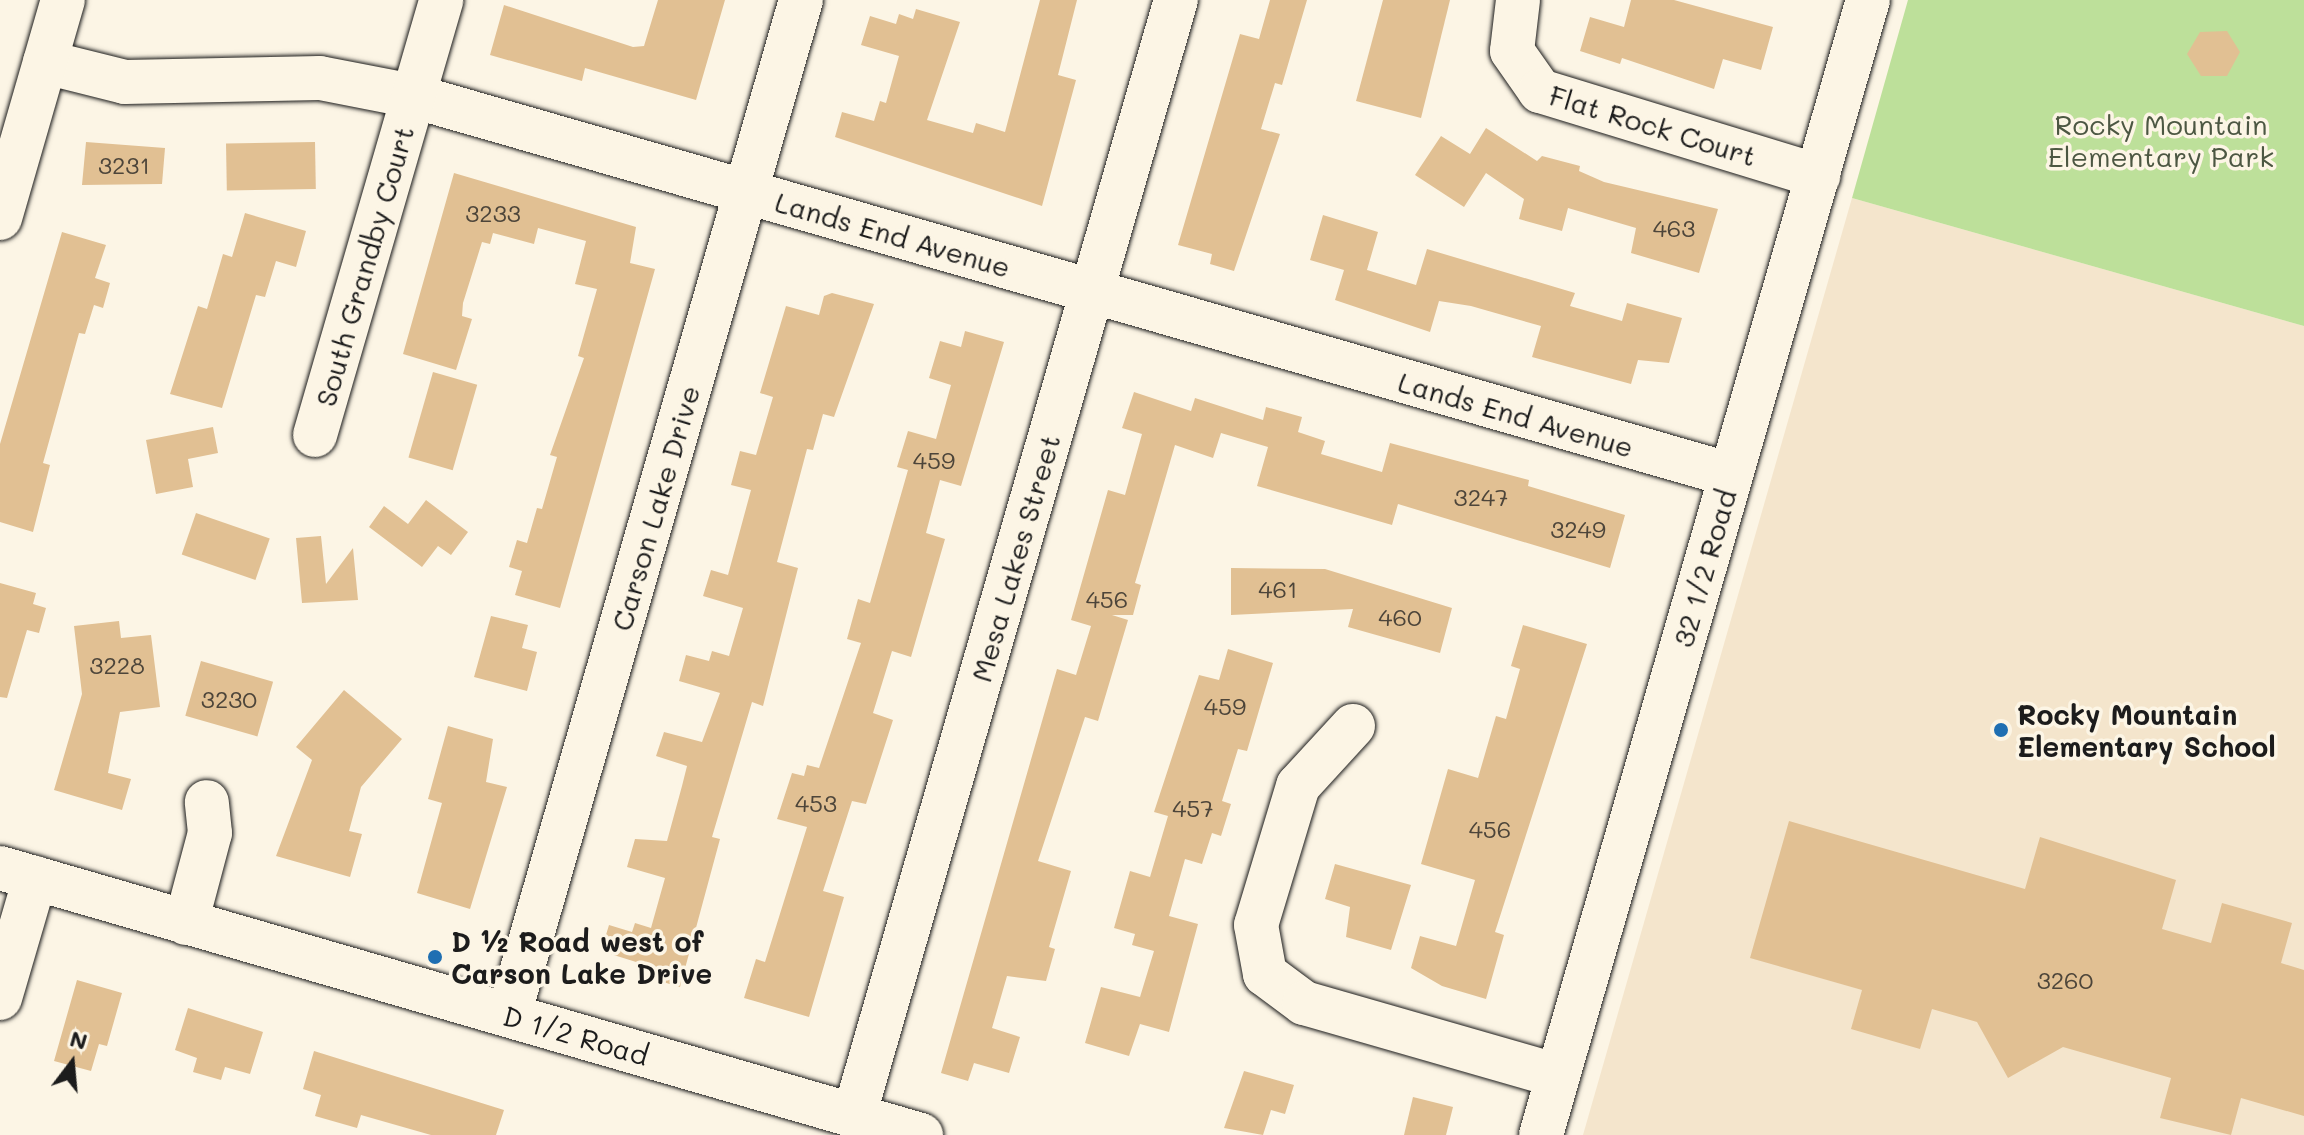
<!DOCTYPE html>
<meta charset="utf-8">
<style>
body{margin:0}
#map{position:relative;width:2304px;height:1135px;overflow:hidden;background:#fcf5e5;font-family:Mali,sans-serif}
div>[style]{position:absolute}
.built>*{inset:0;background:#f4e5cc}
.green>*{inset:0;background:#bde09a}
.building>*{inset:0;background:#e1c093;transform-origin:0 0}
.roads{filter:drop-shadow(0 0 2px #1c1c1c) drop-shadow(0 0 2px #1c1c1c)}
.minor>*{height:44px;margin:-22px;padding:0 22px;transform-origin:22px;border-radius:22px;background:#fcf5e5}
.major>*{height:44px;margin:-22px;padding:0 22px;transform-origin:22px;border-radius:22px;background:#fcf5e5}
.dots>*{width:22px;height:22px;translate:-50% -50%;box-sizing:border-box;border:4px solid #fcf5e5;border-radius:50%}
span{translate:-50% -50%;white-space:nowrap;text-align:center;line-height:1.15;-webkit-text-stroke:7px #fcf5e5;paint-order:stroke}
.number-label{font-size:24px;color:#4d453a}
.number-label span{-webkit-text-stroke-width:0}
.park-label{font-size:28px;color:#4c5742}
.street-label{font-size:28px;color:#1c1c1c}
.poi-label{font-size:28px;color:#1c1c1c;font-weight:700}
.left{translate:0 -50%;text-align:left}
.north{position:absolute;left:32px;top:1023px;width:80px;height:80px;-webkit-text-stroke:6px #fcf5e5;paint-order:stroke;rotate:16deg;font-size:22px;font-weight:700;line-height:32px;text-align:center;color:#1c1c1c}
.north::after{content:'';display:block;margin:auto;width:28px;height:36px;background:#1c1c1c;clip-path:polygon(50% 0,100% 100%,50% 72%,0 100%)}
</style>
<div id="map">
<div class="built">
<div style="clip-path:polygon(1852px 198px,2304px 326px,2304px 1135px,1583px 1135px)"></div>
</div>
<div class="green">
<div style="clip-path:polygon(1908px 0,2304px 0,2304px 326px,1852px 198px)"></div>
</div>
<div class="building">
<div style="clip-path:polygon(658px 0,725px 0,696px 100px,585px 68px,582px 81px,490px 55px,504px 5px,633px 47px,644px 46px)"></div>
<div style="clip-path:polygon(1040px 0,1077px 0,1058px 75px,1076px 80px,1042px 206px,835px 137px,842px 112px,874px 121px,880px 101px,886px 103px,899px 56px,861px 45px,870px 16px,896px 24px,899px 14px,913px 19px,916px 9px,960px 22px,927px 120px,973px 133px,976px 123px,1005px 132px)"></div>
<div style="clip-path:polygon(1270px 0,1307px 0,1282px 85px,1275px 83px,1261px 129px,1280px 134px,1234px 271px,1210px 264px,1212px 254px,1178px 245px,1240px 34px,1259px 39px)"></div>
<div style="clip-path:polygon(1383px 0,1450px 0,1421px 118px,1356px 101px)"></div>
<div style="clip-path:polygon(1631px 0,1674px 0,1773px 27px,1761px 70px,1723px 59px,1714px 89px,1622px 58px,1620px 64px,1580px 51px,1590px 17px,1624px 27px)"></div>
<div style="clip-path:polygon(2227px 31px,2240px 52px,2227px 76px,2201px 76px,2187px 54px,2200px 32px)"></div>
<div style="clip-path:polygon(1486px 128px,1537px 161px,1542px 156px,1580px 166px,1579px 171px,1604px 182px,1718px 209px,1699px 273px,1631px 253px,1636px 228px,1568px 208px,1562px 231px,1519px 219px,1524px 199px,1486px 173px,1464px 207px,1415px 175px,1441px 136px,1470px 154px)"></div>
<div style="clip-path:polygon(86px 142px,165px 148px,162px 184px,82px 185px)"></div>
<div style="left:315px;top:142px;width:47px;height:89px;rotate:89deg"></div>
<div style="clip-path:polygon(454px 173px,636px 227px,630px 263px,655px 269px,560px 608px,515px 595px,522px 571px,509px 567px,517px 540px,527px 543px,537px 508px,542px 509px,557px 457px,550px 455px,584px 358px,578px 356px,597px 289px,575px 284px,586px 241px,538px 228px,534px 244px,493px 233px,490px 244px,482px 242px,463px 303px,462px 316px,472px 319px,456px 370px,403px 354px)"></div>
<div style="clip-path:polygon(245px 213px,306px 231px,296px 267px,276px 261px,265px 297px,256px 295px,222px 408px,170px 394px,198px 306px,207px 309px,223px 254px,232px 257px)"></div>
<div style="clip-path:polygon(1323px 215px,1378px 232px,1367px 270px,1416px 285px,1427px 249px,1575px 293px,1570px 306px,1622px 321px,1627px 303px,1682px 318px,1669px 363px,1638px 360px,1631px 384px,1532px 357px,1541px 326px,1471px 306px,1439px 301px,1430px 332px,1335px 300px,1344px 270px,1310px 260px)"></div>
<div style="clip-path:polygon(62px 232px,106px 245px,95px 278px,110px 283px,103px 308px,94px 305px,85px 334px,79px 333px,43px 463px,50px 465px,33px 532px,0 522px,0 444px)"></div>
<div style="clip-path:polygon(832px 293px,874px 304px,834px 417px,823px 414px,813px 450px,807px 449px,777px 562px,798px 568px,763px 706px,752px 702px,712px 837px,720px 839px,680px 987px,649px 978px,652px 967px,601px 951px,609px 925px,632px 932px,635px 923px,651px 928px,665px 878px,627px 867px,635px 839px,667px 841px,682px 786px,687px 766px,656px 756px,664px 732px,702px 742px,720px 693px,679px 681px,686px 655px,709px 661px,712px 651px,729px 656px,743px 608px,703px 596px,711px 570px,728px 575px,751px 490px,731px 485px,740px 451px,756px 455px,773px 397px,760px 393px,786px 306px,819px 315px,824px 296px)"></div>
<div style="clip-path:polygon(965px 331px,1004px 342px,961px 486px,940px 480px,926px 533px,945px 539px,911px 657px,892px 651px,873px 713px,893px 720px,866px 804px,852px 801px,823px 891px,844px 897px,809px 1017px,744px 998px,756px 959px,765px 962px,807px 827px,777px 819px,792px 773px,804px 776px,807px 765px,819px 768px,861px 643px,847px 639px,858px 599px,870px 603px,908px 470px,897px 467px,908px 431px,936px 439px,951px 385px,929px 378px,940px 341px,961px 347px)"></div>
<div style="left:433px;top:372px;width:46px;height:89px;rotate:16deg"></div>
<div style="clip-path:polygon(1134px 392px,1191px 411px,1195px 398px,1263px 420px,1266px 407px,1302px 417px,1298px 432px,1325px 441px,1321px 454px,1382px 472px,1390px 443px,1529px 480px,1528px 486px,1625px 515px,1610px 568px,1398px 504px,1392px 525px,1257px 486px,1268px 447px,1221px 433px,1213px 458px,1175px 445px,1135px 583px,1141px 585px,1133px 615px,1112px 615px,1128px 620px,1098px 721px,1085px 717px,1038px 861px,1071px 871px,1049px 947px,1055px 949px,1046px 981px,1007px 976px,992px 1028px,1020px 1037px,1009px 1073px,974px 1063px,968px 1081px,941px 1073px,1057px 669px,1076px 675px,1091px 626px,1071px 620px,1108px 490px,1125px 495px,1142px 434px,1122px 428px)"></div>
<div style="clip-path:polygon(213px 427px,218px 453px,188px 459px,193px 487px,156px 494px,146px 440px)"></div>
<div style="clip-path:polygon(426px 500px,468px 532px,451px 555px,438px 546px,422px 567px,369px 527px,384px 506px,408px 524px)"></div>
<div style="left:196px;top:513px;width:78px;height:44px;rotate:19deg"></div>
<div style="clip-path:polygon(321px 536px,326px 584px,353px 548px,358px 600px,302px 603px,296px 538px)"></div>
<div style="clip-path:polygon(1231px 568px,1325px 569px,1452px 608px,1440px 653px,1348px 627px,1353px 609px,1231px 615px)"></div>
<div style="clip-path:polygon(0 583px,36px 593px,33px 604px,46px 608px,39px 633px,27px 630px,7px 698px,0 697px)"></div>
<div style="clip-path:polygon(491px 616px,528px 625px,522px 648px,537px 652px,527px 691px,474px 677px)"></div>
<div style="clip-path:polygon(119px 621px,121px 638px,151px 635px,160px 707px,120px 712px,108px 773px,131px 779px,122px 810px,54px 790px,82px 694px,74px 626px)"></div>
<div style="clip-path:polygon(1523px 625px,1587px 644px,1495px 932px,1504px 935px,1486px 999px,1442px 986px,1411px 968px,1420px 936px,1456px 946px,1475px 880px,1421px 864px,1448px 769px,1478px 778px,1496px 716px,1506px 719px,1520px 669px,1511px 666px)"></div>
<div style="clip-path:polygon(1228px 649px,1273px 663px,1247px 751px,1238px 749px,1222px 801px,1231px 804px,1221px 836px,1212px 833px,1202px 864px,1185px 859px,1169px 916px,1198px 924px,1169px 1032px,1140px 1024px,1129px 1056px,1085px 1043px,1101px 987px,1140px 997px,1154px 951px,1132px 945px,1135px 934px,1114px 928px,1130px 871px,1150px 877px,1168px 816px,1154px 812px,1199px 675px,1219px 680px)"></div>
<div style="left:201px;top:661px;width:75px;height:57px;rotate:16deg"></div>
<div style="clip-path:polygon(344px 690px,402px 739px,361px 787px,349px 831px,362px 834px,350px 877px,276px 856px,312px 760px,296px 747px)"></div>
<div style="clip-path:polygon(448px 726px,493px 739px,486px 782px,507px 787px,470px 909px,417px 893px,442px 803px,428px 799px)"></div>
<div style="clip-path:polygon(1789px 821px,2025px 889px,2040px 837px,2176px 880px,2162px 929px,2211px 943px,2222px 903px,2292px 923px,2281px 963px,2304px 970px,2304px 1116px,2241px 1098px,2231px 1135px,2160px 1118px,2171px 1078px,2063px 1047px,2008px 1078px,1977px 1022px,1932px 1009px,1920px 1049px,1851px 1029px,1862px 990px,1750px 958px)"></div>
<div style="clip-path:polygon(1335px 864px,1411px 885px,1391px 950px,1346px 937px,1350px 907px,1325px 899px)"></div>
<div style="clip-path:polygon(77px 980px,122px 993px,107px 1046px,99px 1044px,91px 1071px,54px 1061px)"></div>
<div style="clip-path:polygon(188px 1008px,263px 1032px,250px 1074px,225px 1067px,221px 1080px,193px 1072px,197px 1058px,175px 1050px)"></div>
<div style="clip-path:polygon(314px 1051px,504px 1110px,496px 1135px,431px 1135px,361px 1115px,357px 1128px,315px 1116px,321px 1095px,303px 1089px)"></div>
<div style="clip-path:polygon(1244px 1071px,1294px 1085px,1285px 1114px,1271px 1110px,1263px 1135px,1224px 1128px)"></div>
<div style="clip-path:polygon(1413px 1097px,1453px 1107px,1446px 1135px,1404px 1135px)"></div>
</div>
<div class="roads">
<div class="minor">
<div style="left:1518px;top:0;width:51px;rotate:96.7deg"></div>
<div style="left:1512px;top:51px;width:49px;rotate:55deg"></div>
<div style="left:1540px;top:91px;width:291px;rotate:17deg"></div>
<div style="left:45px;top:62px;width:82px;rotate:14deg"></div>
<div style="left:125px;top:82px;width:195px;rotate:-1.2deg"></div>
<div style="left:320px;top:78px;width:95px;rotate:11deg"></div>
<div style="left:413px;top:96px;width:1371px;rotate:16.04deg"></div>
<div style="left:0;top:218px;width:227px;rotate:-73.9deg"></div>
<div style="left:315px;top:435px;width:453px;rotate:-73.8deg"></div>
<div style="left:1353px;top:726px;width:81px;rotate:132.5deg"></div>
<div style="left:1298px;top:786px;width:145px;rotate:106.8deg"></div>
<div style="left:1256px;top:925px;width:50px;rotate:79.6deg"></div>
<div style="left:1265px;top:974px;width:49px;rotate:36.6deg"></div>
<div style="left:1304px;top:1003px;width:264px;rotate:16deg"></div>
<div style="left:186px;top:923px;width:93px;rotate:-75.1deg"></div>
<div style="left:210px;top:833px;width:31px;rotate:-96deg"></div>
<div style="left:0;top:998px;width:125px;rotate:-73.7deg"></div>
<div style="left:509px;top:1015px;width:1056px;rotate:-73.95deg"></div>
<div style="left:854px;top:1116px;width:1162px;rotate:-73.91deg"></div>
<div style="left:1541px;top:1135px;width:1181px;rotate:-73.93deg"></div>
</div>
<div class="major">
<div style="left:0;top:868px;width:959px;rotate:16.17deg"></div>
</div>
</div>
<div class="dots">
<div style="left:2001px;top:730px;background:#1f6fb2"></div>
<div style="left:435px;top:957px;background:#1f6fb2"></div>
</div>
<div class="number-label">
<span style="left:124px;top:165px">3231</span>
<span style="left:493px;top:213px">3233</span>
<span style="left:1674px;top:228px">463</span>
<span style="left:934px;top:460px">459</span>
<span style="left:1481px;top:497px">3247</span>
<span style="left:1578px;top:529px">3249</span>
<span style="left:1278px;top:589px">461</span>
<span style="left:1107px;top:599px">456</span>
<span style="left:1400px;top:617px">460</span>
<span style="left:117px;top:665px">3228</span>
<span style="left:229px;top:699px">3230</span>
<span style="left:1225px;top:706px">459</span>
<span style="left:816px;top:803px">453</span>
<span style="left:1193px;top:808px">457</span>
<span style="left:1490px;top:829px">456</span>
<span style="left:2065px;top:980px">3260</span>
</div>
<div class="park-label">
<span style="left:2161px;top:140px">Rocky Mountain<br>Elementary Park</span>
</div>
<div class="street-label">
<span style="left:1653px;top:125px;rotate:17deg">Flat Rock Court</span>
<span style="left:893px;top:234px;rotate:16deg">Lands End Avenue</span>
<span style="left:364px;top:266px;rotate:-74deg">South Grandby Court</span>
<span style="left:1516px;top:414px;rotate:16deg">Lands End Avenue</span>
<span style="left:655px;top:508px;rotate:-74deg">Carson Lake Drive</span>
<span style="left:1015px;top:558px;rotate:-74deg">Mesa Lakes Street</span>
<span style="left:1704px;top:568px;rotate:-74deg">32 1/2 Road</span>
<span style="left:576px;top:1035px;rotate:16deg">D 1/2 Road</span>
</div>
<div class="poi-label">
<span class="left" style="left:2017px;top:730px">Rocky Mountain<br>Elementary School</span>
<span class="left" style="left:451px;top:957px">D ½ Road west of<br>Carson Lake Drive</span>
</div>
<div class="north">N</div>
</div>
